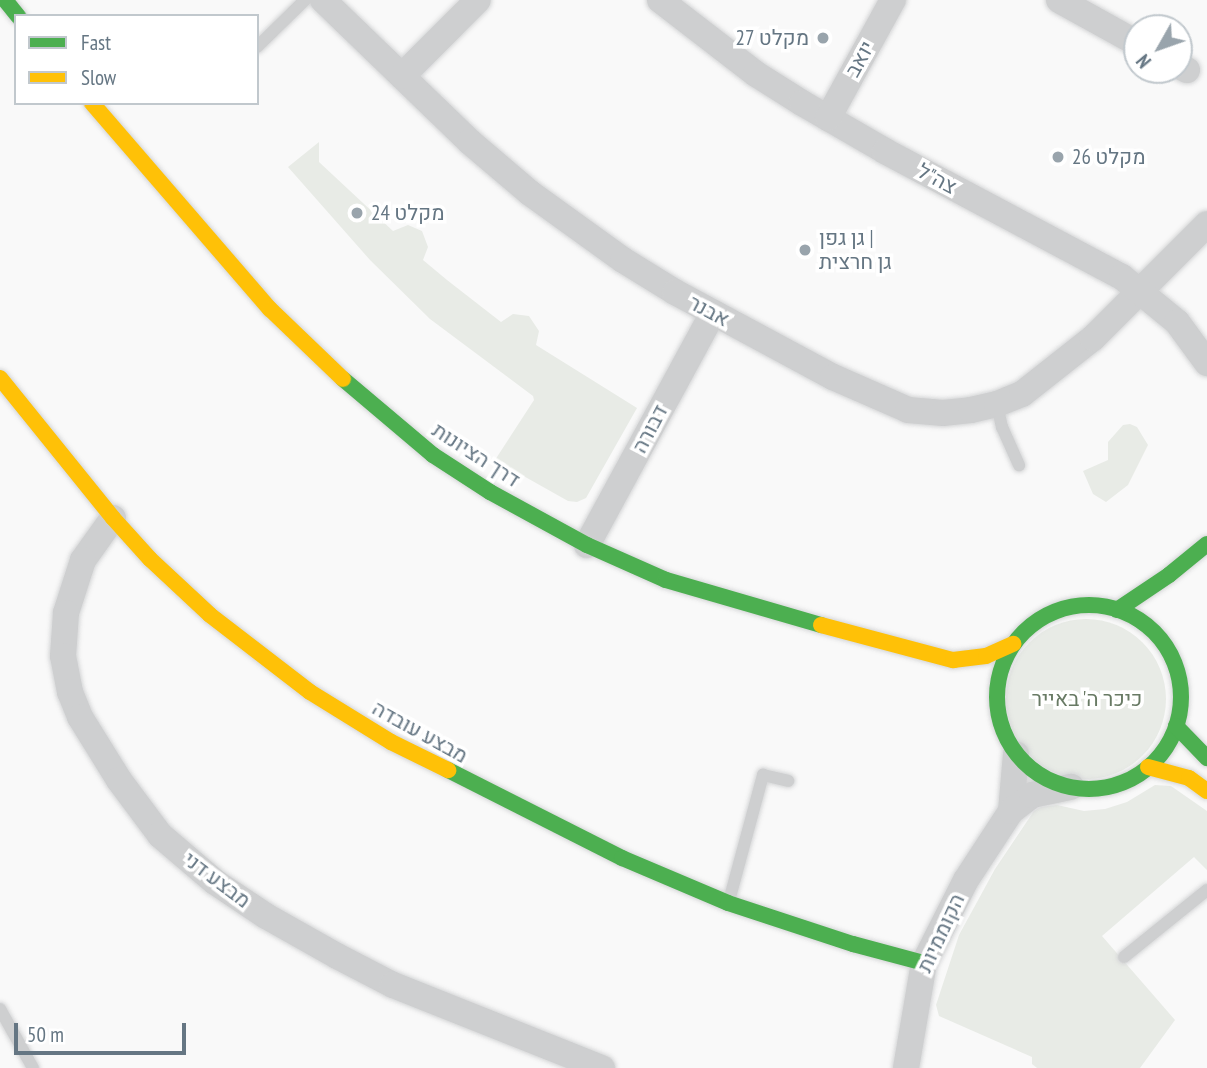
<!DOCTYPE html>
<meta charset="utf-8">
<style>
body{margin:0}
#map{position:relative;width:1207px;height:1068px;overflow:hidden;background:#f9f9f9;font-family:"PT Sans Narrow",Heebo,sans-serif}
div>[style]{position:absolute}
.green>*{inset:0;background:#e8ebe6}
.round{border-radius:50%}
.roads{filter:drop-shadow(0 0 2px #d5d6d7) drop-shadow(0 0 2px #d5d6d7)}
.lane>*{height:12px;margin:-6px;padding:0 6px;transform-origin:6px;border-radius:6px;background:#cecfd0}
.street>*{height:26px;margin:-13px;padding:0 13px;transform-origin:13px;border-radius:13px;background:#cecfd0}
.fast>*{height:16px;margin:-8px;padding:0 8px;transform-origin:8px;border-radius:8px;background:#4caf50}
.fast>.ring{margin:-8px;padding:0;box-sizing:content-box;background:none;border:16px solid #4caf50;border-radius:50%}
.slow>*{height:16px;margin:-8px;padding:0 8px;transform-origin:8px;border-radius:8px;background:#ffc107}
.dots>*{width:19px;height:19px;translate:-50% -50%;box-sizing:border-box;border:4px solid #fff;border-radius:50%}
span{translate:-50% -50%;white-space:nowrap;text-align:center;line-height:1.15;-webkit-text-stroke:7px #fff;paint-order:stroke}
.poi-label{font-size:21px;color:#657683}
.right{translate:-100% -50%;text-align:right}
.left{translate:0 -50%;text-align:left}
.street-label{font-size:21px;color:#657683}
.park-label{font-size:21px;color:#687a64}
.legend{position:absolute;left:14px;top:14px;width:245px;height:91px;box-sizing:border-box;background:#fff;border:2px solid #c1c8cd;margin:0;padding:9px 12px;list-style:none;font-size:21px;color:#657683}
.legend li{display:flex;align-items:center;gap:14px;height:35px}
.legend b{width:35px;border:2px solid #c1c8cd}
.north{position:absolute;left:1123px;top:14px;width:70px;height:70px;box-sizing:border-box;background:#fff;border:2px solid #c1c8cd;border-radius:50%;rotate:230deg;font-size:19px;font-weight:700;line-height:28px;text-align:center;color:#657683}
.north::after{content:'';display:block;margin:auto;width:24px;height:32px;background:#99a4ac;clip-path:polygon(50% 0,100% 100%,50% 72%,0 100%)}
.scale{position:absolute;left:14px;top:1023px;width:172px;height:32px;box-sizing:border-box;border:4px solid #657683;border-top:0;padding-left:9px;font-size:21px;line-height:24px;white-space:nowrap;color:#657683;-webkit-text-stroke:5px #fff;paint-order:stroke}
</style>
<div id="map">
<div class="green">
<div style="clip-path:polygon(319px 142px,319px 162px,393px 231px,408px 225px,422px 231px,428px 247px,423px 260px,447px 280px,501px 322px,513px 314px,529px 316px,539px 331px,536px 345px,637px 408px,586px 498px,577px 502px,568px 501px,495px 460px,534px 400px,533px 396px,430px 319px,370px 260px,288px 167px)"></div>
<div style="clip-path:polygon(1130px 424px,1137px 427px,1148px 445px,1128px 485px,1106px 502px,1093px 494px,1083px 471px,1108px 460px,1108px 442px,1123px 425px)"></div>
<div class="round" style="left:1006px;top:619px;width:160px;height:160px"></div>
<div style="clip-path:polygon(1155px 785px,1171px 786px,1207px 811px,1207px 870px,1194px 857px,1102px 936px,1175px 1020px,1140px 1068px,1037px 1068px,1032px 1064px,1032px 1057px,939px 1016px,936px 1005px,959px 935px,995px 869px,1034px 811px,1041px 807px,1057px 805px,1084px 811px,1105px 809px,1127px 802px)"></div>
</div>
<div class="roads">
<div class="lane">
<div style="left:257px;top:47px;width:67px;rotate:-44.4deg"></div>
<div style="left:997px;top:404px;width:24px;rotate:78deg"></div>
<div style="left:1002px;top:427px;width:42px;rotate:65.9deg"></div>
<div style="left:729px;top:901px;width:131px;rotate:-74.9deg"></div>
<div style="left:763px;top:775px;width:26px;rotate:13deg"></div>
<div style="left:1124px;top:957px;width:107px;rotate:-38.9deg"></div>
<div style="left:0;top:1009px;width:68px;rotate:60.8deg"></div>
</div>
<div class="street">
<div style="left:323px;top:0;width:204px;rotate:44deg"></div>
<div style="left:470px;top:142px;width:79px;rotate:40.4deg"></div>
<div style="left:530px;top:193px;width:115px;rotate:35.8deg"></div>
<div style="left:623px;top:260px;width:61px;rotate:31.6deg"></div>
<div style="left:675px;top:292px;width:179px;rotate:28.3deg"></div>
<div style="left:833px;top:377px;width:82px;rotate:23.7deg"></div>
<div style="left:908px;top:410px;width:35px;rotate:5deg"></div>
<div style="left:943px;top:413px;width:28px;rotate:-6deg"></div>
<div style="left:971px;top:410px;width:27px;rotate:-13deg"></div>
<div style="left:997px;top:404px;width:27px;rotate:-22deg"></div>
<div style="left:1022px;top:394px;width:90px;rotate:-38.3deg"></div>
<div style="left:1093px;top:338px;width:161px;rotate:-45deg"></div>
<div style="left:660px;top:0;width:121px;rotate:37.6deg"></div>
<div style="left:756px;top:74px;width:54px;rotate:32.2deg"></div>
<div style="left:802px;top:103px;width:96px;rotate:30deg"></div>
<div style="left:885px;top:151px;width:268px;rotate:28deg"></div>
<div style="left:1122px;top:277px;width:71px;rotate:39.3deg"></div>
<div style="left:1177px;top:322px;width:51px;rotate:53.8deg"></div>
<div style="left:1059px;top:0;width:89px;rotate:28.9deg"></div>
<div style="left:1179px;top:66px;width:9px;rotate:27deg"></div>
<div style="left:402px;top:76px;width:107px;rotate:-45deg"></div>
<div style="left:828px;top:118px;width:135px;rotate:-61.2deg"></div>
<div style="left:113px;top:518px;width:52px;rotate:125.5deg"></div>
<div style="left:83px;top:560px;width:56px;rotate:107.8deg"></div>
<div style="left:66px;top:613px;width:43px;rotate:94deg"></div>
<div style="left:63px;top:656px;width:37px;rotate:79deg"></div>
<div style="left:70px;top:692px;width:27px;rotate:68deg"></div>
<div style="left:80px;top:717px;width:74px;rotate:58.2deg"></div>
<div style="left:119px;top:780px;width:69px;rotate:53.3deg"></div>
<div style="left:160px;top:835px;width:72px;rotate:40.5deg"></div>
<div style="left:215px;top:882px;width:61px;rotate:33.7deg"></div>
<div style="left:266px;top:916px;width:81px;rotate:29.4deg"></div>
<div style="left:337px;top:956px;width:63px;rotate:27.4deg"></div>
<div style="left:393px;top:985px;width:225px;rotate:21.7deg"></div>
<div style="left:587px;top:545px;width:264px;rotate:-61.5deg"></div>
<div style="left:1011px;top:811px;width:57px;rotate:-85deg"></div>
<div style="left:906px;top:1068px;width:107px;rotate:-80.3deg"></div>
<div style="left:924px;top:963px;width:93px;rotate:-63.2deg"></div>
<div style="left:966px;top:880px;width:82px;rotate:-56.9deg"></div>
<div style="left:1011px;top:811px;width:26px;rotate:-37deg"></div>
<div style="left:1032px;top:795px;width:40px;rotate:-12deg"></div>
</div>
<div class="fast">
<div style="left:5px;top:0;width:21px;rotate:51deg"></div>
<div style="left:343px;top:379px;width:118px;rotate:40.2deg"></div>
<div style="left:433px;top:455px;width:68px;rotate:33deg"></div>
<div style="left:490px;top:492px;width:111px;rotate:28.7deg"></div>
<div style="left:587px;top:545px;width:86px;rotate:23.9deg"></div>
<div style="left:666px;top:580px;width:161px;rotate:16.2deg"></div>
<div class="ring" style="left:997px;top:605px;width:168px;height:168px"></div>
<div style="left:1117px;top:610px;width:63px;rotate:-33.9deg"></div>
<div style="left:1169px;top:575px;width:49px;rotate:-39.2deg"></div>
<div style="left:1176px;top:726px;width:45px;rotate:45.9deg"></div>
<div style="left:448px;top:770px;width:195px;rotate:26.8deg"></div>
<div style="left:622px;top:858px;width:115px;rotate:23deg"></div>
<div style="left:728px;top:903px;width:132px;rotate:18.2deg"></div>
<div style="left:853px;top:944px;width:73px;rotate:15deg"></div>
</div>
<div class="slow">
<div style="left:92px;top:103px;width:272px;rotate:49.2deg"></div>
<div style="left:270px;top:309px;width:101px;rotate:43.8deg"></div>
<div style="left:0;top:378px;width:180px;rotate:51.1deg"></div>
<div style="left:113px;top:518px;width:55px;rotate:47.9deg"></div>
<div style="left:150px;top:559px;width:82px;rotate:43deg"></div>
<div style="left:210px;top:615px;width:126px;rotate:37.6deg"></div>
<div style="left:310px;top:692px;width:95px;rotate:31.7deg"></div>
<div style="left:391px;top:742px;width:64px;rotate:26.2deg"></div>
<div style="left:821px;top:625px;width:137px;rotate:14.9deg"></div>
<div style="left:953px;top:660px;width:33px;rotate:-7deg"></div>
<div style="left:986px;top:656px;width:30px;rotate:-24deg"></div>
<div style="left:1148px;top:767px;width:42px;rotate:15deg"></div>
<div style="left:1189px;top:778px;width:22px;rotate:36deg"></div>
</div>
</div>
<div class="dots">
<div style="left:823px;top:38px;background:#99a4ac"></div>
<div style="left:1058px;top:157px;background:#99a4ac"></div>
<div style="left:357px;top:213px;background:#99a4ac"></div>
<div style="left:805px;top:250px;background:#99a4ac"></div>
</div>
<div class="poi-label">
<span class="right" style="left:809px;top:38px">מקלט 27</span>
<span class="left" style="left:1072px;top:157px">מקלט 26</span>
<span class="left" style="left:371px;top:213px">מקלט 24</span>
<span class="left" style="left:819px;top:250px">גן גפן |<br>גן חרצית</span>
</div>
<div class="street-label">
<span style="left:860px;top:59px;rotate:-61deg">יואב</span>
<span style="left:937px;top:179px;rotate:28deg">צה"ל</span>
<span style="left:709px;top:311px;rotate:28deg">אבנר</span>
<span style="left:650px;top:429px;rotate:-62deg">דבורה</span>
<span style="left:476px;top:455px;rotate:33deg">דרך הציונות</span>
<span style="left:420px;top:732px;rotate:29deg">מבצע עובדה</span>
<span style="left:217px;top:880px;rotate:37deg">מבצע דני</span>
<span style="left:941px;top:933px;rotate:-65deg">הקוממיות</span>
</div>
<div class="park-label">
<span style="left:1087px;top:699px">כיכר ה' באייר</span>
</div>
<ul class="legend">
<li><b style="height:9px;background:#4caf50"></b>Fast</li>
<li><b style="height:9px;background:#ffc107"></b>Slow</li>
</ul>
<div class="north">N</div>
<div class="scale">50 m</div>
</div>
